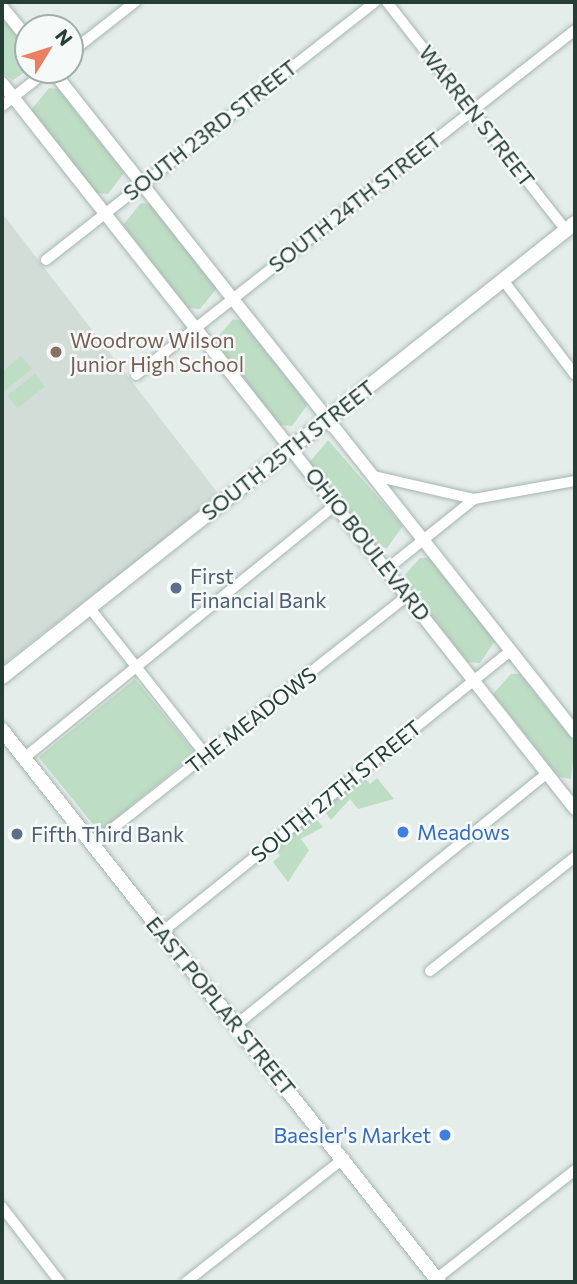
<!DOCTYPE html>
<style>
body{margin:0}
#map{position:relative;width:577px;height:1284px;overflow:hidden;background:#e4ede9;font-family:Commissioner,sans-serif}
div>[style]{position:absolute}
.built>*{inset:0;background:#d2ddd8}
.green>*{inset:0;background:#beddc5;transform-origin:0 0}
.roads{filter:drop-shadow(0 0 2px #a7b5b0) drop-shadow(0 0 2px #a7b5b0)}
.minor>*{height:10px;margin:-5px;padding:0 5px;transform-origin:5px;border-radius:5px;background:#fff}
.tertiary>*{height:12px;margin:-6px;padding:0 6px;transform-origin:6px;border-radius:6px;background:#fff}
.secondary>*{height:14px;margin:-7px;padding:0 7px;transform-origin:7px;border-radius:7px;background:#fff}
.dots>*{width:19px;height:19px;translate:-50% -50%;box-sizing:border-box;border:4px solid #f5f9f7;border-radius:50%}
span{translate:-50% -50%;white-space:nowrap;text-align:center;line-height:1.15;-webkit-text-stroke:5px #f5f9f7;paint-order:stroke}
.street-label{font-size:21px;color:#243e36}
.education-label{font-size:21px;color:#785e54}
.left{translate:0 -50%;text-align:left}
.service-label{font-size:21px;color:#4e5e75}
.shop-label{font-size:21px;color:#366cbe}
.right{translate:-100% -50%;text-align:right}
.frame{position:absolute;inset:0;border:4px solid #243e36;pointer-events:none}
.north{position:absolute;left:14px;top:14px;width:70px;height:70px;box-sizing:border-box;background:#f5f9f7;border:2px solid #a1aeaa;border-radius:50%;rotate:52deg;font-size:19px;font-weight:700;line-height:28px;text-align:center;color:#243e36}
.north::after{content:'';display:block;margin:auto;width:24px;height:32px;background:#ec7e63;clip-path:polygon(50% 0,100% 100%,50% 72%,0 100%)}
</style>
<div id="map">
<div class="built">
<div style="clip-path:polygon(2px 213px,220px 496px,2px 665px)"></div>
</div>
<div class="green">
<div style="clip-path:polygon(2px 18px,28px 50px,28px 70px,13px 80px,2px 73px)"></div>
<div style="clip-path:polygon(49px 88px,58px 89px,124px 173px,108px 194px,96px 193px,31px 110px)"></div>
<div style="clip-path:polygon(141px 203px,150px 204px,217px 288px,200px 309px,188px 308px,123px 225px)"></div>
<div style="clip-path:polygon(233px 319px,241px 321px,308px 404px,292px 426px,280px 425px,214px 341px)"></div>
<div style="clip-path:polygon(21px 356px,32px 369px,4px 391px,2px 372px)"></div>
<div style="left:35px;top:374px;width:16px;height:35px;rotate:52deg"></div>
<div style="clip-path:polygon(328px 440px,403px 526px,387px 548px,375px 546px,309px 463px)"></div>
<div style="clip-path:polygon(420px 558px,429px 558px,495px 641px,480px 663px,468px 662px,402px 578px)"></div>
<div style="clip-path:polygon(511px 674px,520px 674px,575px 743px,571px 779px,559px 777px,493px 694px)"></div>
<div style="left:135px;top:679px;width:96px;height:124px;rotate:51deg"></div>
<div style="clip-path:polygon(363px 776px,370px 784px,377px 778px,394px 799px,358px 809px,350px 799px,331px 820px,322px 808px)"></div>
<div style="clip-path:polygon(314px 816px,323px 827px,301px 839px,309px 850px,288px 882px,273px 862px,280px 856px,274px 848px)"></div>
</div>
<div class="roads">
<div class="minor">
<div style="left:387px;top:2px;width:290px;rotate:51.9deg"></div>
<div style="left:70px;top:53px;width:83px;rotate:-38.1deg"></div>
<div style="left:2px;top:106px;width:58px;rotate:-38deg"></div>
<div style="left:46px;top:260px;width:418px;rotate:-38.1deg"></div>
<div style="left:503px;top:280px;width:119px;rotate:52.8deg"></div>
<div style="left:136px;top:375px;width:558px;rotate:-38.16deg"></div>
<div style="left:374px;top:476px;width:103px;rotate:13deg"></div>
<div style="left:474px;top:499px;width:103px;rotate:-10.1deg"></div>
<div style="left:387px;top:569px;width:112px;rotate:-38.8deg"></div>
<div style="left:89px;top:607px;width:189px;rotate:51.7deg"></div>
<div style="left:24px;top:758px;width:402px;rotate:-39.1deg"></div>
<div style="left:93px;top:844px;width:402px;rotate:-38.3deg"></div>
<div style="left:162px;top:932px;width:449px;rotate:-38.9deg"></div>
<div style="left:430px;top:971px;width:184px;rotate:-38.2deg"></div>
<div style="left:236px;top:1025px;width:400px;rotate:-39deg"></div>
<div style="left:2px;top:1207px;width:95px;rotate:52.3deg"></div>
<div style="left:436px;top:1279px;width:177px;rotate:-38.1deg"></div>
<div style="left:186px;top:1282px;width:201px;rotate:-38.1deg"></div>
</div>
<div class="tertiary">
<div style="left:2px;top:7px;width:41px;rotate:50.9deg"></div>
<div style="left:52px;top:70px;width:844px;rotate:51.69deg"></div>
<div style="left:2px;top:83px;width:925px;rotate:51.72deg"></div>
</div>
<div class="secondary">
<div style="left:2px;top:677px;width:731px;rotate:-38.39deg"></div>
<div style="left:2px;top:730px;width:704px;rotate:51.63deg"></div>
</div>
</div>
<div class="dots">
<div style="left:56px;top:352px;background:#8d6e63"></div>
<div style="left:176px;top:588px;background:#5c6f8a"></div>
<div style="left:403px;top:832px;background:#3f7fe0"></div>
<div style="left:17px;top:834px;background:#5c6f8a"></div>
<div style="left:445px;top:1135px;background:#3f7fe0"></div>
</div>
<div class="street-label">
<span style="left:477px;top:116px;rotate:52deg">WARREN STREET</span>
<span style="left:210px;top:130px;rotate:-38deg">SOUTH 23RD STREET</span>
<span style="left:355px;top:202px;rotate:-38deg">SOUTH 24TH STREET</span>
<span style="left:288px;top:450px;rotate:-38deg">SOUTH 25TH STREET</span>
<span style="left:368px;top:544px;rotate:52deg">OHIO BOULEVARD</span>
<span style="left:251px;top:720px;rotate:-38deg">THE MEADOWS</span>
<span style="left:336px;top:791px;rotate:-39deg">SOUTH 27TH STREET</span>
<span style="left:221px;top:1006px;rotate:51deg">EAST POPLAR STREET</span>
</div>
<div class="education-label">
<span class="left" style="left:70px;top:352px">Woodrow Wilson<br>Junior High School</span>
</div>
<div class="service-label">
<span class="left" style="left:190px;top:588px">First<br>Financial Bank</span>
<span class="left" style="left:31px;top:834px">Fifth Third Bank</span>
</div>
<div class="shop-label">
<span class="left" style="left:417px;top:832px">Meadows</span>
<span class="right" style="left:431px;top:1135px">Baesler's Market</span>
</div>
<div class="frame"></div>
<div class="north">N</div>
</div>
